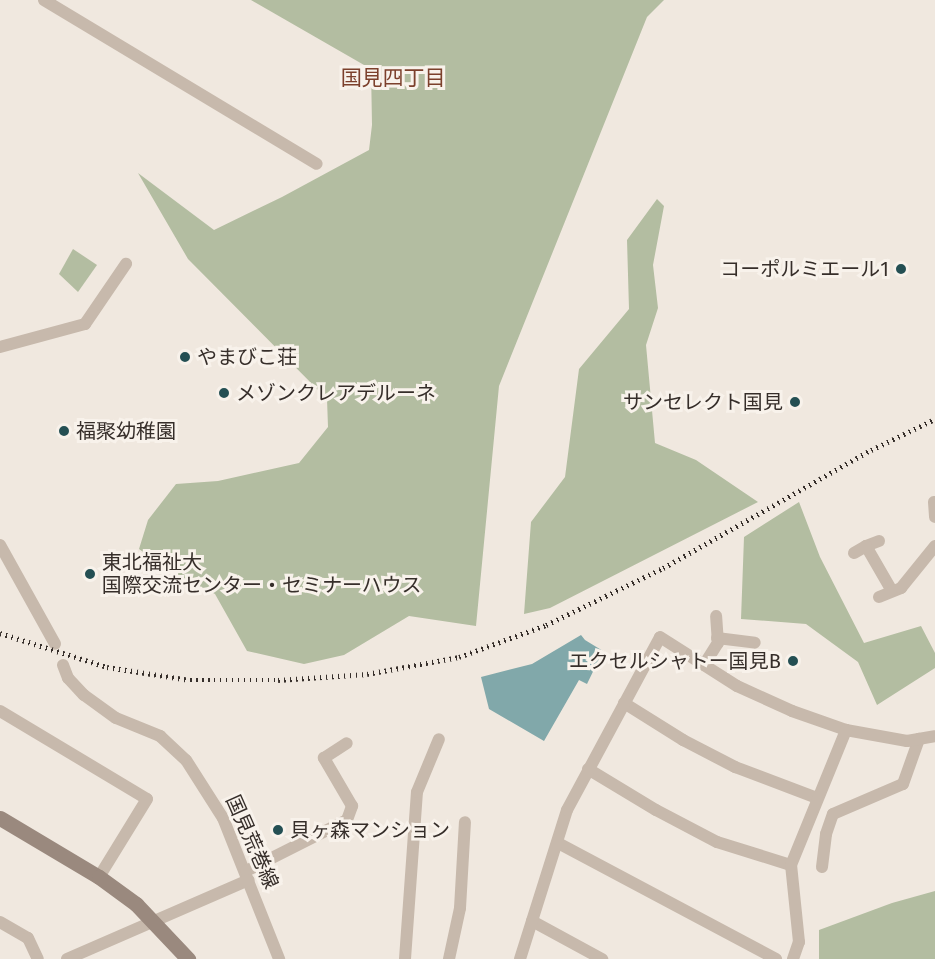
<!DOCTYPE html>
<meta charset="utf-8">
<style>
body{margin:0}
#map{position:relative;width:935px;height:959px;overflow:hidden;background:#f0e8df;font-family:"Fira Sans","Noto Sans JP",sans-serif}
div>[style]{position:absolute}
.green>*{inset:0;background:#b3bda1}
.water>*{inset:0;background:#81a8aa}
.street>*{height:12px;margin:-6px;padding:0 6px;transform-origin:6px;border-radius:6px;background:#c7b9ac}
.secondary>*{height:15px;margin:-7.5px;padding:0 7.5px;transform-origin:7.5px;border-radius:7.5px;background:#9a897e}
.rail>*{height:4.5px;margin-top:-2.25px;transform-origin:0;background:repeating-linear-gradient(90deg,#362e2a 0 1.5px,transparent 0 6px)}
.dots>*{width:16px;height:16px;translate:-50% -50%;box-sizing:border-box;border:3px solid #f8f2eb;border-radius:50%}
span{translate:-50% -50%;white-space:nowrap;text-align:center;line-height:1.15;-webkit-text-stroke:6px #f8f2eb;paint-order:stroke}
.poi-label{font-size:20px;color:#362e2a}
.right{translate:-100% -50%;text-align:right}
.left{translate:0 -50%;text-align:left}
.street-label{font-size:20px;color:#362e2a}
.neighbourhood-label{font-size:21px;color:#7c402c}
</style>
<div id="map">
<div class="green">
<div style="clip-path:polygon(251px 0,664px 0,647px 17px,499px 386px,476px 626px,409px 616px,344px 655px,304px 664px,247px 651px,215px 594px,167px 569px,139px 549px,148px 520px,176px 484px,218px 481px,299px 463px,328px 427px,327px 399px,188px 259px,138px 173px,214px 230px,282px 197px,369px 150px,372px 125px,371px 69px)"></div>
<div style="clip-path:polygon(657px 199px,664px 206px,653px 265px,658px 308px,646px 345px,655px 443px,696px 460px,758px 502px,550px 608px,524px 614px,531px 522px,565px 477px,579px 369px,629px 309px,627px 240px)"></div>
<div style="clip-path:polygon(73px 249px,97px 265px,78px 292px,59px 274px)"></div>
<div style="clip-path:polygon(799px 502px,820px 557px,864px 643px,921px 626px,935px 653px,935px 668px,877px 705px,858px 662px,806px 624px,741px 619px,744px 537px)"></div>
<div style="clip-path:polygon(935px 891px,935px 959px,819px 959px,819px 930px,892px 903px)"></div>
</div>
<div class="water">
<div style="clip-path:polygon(581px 635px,585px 640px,603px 651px,587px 684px,579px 680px,544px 741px,489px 709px,481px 677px,532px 664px)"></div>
</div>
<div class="street">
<div style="left:44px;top:0;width:318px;rotate:31deg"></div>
<div style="left:0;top:347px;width:88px;rotate:-15.1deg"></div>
<div style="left:85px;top:324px;width:73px;rotate:-55.7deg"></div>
<div style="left:934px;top:502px;width:15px;rotate:86deg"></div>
<div style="left:879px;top:541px;width:14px;rotate:159deg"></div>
<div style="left:866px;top:546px;width:52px;rotate:60deg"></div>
<div style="left:0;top:545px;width:113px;rotate:60.9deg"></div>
<div style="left:854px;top:553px;width:14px;rotate:-30deg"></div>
<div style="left:879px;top:597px;width:24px;rotate:-22deg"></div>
<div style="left:901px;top:588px;width:54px;rotate:-51deg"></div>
<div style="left:717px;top:638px;width:38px;rotate:7deg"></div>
<div style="left:63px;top:665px;width:14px;rotate:69deg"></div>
<div style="left:68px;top:678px;width:23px;rotate:47deg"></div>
<div style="left:84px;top:695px;width:39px;rotate:36deg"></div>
<div style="left:116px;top:718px;width:48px;rotate:22.2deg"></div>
<div style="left:160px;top:736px;width:35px;rotate:43deg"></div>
<div style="left:186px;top:760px;width:69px;rotate:57.5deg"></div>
<div style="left:223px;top:818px;width:152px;rotate:68.3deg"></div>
<div style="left:704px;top:665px;width:26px;rotate:-58deg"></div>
<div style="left:718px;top:643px;width:27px;rotate:-94deg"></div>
<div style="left:624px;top:703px;width:70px;rotate:32.1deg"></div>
<div style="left:683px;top:740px;width:59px;rotate:27.4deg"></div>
<div style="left:735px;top:767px;width:88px;rotate:20.7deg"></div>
<div style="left:0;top:711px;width:171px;rotate:30.9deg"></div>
<div style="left:147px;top:799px;width:92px;rotate:121.6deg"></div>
<div style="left:588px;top:769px;width:79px;rotate:31.1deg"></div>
<div style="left:656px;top:810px;width:69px;rotate:27.7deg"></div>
<div style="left:717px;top:842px;width:77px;rotate:17.3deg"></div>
<div style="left:558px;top:843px;width:247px;rotate:28deg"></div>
<div style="left:822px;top:867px;width:33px;rotate:-83deg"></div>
<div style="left:826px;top:834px;width:21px;rotate:-71deg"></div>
<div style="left:833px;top:814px;width:76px;rotate:-23.2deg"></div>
<div style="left:903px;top:784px;width:48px;rotate:-70.4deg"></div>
<div style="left:246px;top:871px;width:113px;rotate:-26.8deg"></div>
<div style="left:347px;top:820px;width:15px;rotate:-70deg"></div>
<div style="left:352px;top:806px;width:56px;rotate:-120.3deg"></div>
<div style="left:324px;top:758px;width:27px;rotate:-33deg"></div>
<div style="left:532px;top:921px;width:80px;rotate:28.5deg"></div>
<div style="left:0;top:922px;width:32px;rotate:30deg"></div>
<div style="left:28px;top:938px;width:23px;rotate:65deg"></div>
<div style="left:67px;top:959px;width:198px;rotate:-23.5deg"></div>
<div style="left:405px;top:959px;width:167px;rotate:-85.9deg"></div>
<div style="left:417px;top:792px;width:57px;rotate:-67.5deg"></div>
<div style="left:449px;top:959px;width:52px;rotate:-77.8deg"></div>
<div style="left:460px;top:908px;width:86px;rotate:-86.7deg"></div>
<div style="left:520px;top:959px;width:156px;rotate:-72.5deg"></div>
<div style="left:567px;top:810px;width:196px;rotate:-61.7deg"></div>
<div style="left:660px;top:637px;width:91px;rotate:32.5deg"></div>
<div style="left:737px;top:686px;width:60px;rotate:24.4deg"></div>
<div style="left:792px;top:711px;width:57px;rotate:19.4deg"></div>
<div style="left:846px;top:730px;width:62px;rotate:10.2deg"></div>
<div style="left:907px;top:741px;width:28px;rotate:-10deg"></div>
<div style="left:793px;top:959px;width:18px;rotate:-71deg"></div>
<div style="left:799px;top:942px;width:77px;rotate:-95.9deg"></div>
<div style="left:791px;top:865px;width:146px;rotate:-67.8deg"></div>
</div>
<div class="secondary">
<div style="left:0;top:818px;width:115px;rotate:30.8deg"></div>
<div style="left:99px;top:877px;width:46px;rotate:36.1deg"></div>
<div style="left:136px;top:904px;width:76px;rotate:46.6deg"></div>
</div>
<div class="rail">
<div style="left:0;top:633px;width:112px;rotate:17.6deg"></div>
<div style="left:107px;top:667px;width:84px;rotate:8.9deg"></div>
<div style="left:190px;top:680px;width:88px"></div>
<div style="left:278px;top:680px;width:89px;rotate:-3.9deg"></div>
<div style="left:367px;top:674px;width:94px;rotate:-10.5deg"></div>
<div style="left:459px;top:657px;width:93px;rotate:-20.2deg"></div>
<div style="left:546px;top:625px;width:130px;rotate:-26deg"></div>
<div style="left:663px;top:568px;width:239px;rotate:-29.6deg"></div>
<div style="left:871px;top:450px;width:71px;rotate:-25.8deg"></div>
</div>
<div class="dots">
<div style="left:901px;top:269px;background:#244f53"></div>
<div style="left:185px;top:357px;background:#244f53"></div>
<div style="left:224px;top:393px;background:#244f53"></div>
<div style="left:795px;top:402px;background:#244f53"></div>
<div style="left:64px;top:431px;background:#244f53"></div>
<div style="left:90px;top:574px;background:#244f53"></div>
<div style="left:793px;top:661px;background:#244f53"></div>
<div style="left:278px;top:830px;background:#244f53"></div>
</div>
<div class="poi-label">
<span class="right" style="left:889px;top:269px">コーポルミエール1</span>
<span class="left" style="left:197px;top:357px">やまびこ荘</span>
<span class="left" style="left:236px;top:393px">メゾンクレアデルーネ</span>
<span class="right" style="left:783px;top:402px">サンセレクト国見</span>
<span class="left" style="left:76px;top:431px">福聚幼稚園</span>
<span class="left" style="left:102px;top:574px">東北福祉大<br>国際交流センター・セミナーハウス</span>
<span class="right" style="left:781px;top:661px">エクセルシャトー国見B</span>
<span class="left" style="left:290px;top:830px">貝ヶ森マンション</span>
</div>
<div class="street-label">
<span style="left:252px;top:842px;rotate:66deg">国見荒巻線</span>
</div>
<div class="neighbourhood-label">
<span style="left:393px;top:78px">国見四丁目</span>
</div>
</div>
